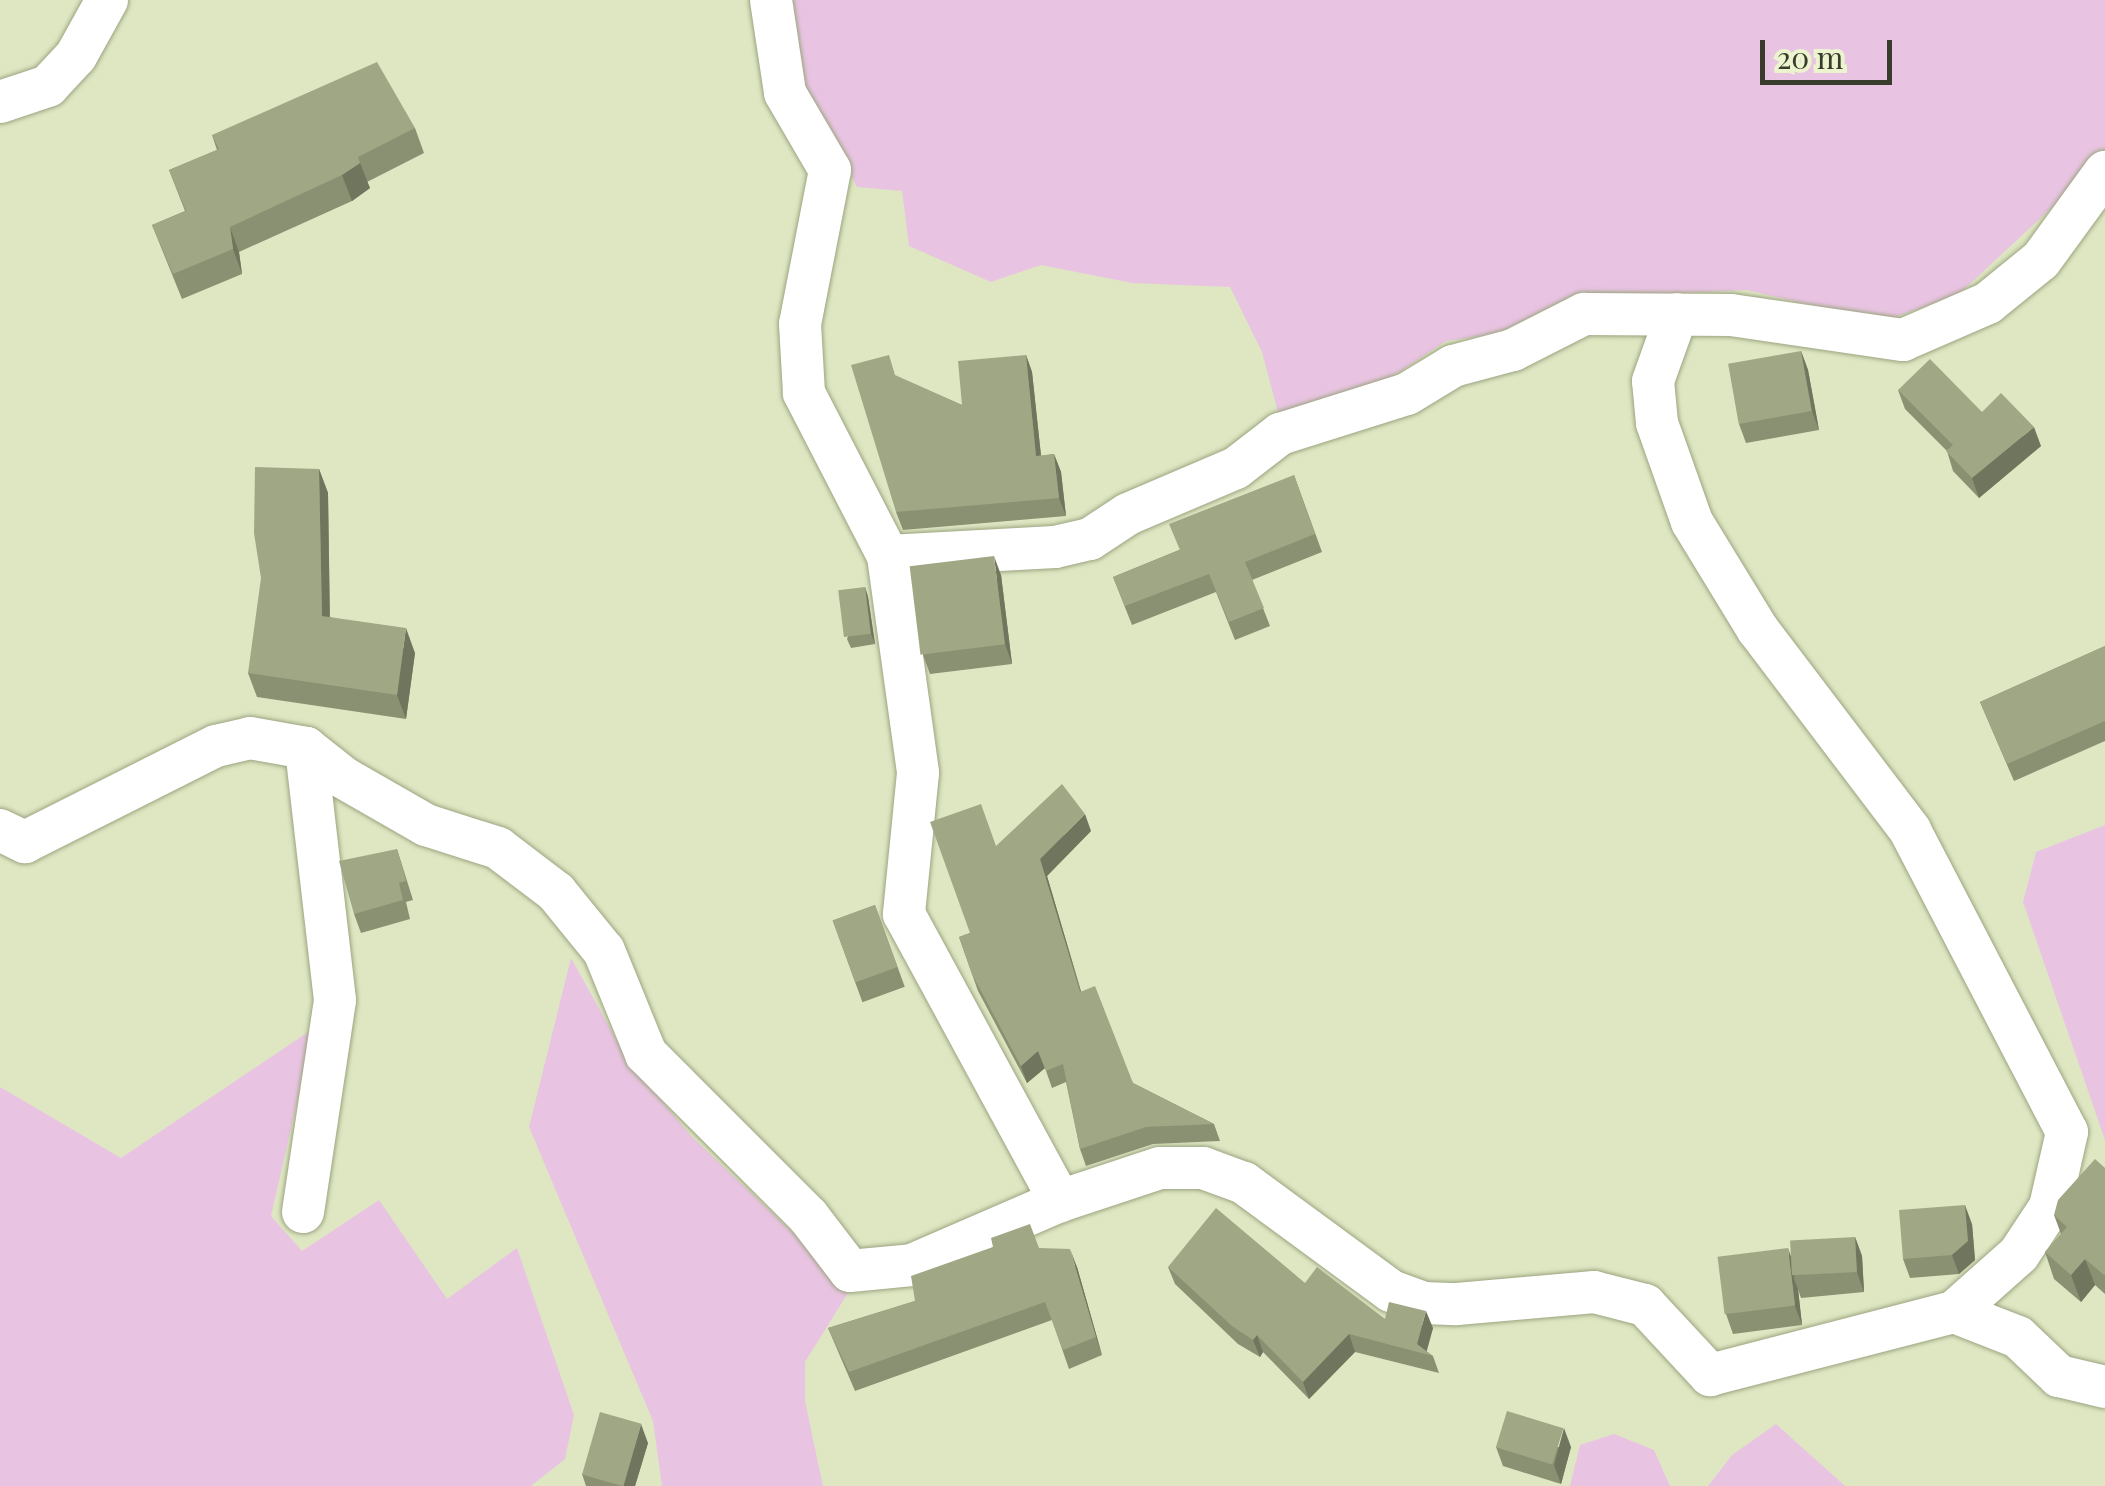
<!DOCTYPE html>
<style>
body{margin:0}
#map{position:relative;width:2105px;height:1486px;overflow:hidden;background:#dee7c2;font-family:"Playfair Display",serif}
div>[style]{position:absolute}
.green>*{inset:0;background:#e9c4e2}
.roads{filter:drop-shadow(0 0 2px #9ca481) drop-shadow(0 0 2px #9ca481)}
.minor>*{height:42px;margin:-21px;padding:0 21px;transform-origin:21px;border-radius:21px;background:#fff}
.wall>*{inset:0;background:#8a9072;transform-origin:0 0}
.shaded-wall>*{inset:0;background:#70755d}
.building>*{inset:0;background:#a0a785;transform-origin:0 0}
span{translate:-50% -50%;white-space:nowrap;text-align:center;line-height:1.15;-webkit-text-stroke:8px #ecf4cf;paint-order:stroke}
.scale{position:absolute;left:1760px;top:40px;width:132px;height:45px;box-sizing:border-box;border:5px solid #393c2d;border-top:0;padding-left:12px;font-size:30px;line-height:35px;white-space:nowrap;color:#393c2d;-webkit-text-stroke:8px #ecf4cf;paint-order:stroke}
</style>
<div id="map">
<div class="green">
<div style="clip-path:polygon(785px 0,2105px 0,2105px 158px,1958px 295px,1881px 322px,1747px 290px,1582px 298px,1511px 332px,1446px 341px,1389px 379px,1279px 416px,1262px 352px,1230px 287px,1132px 283px,1041px 265px,991px 282px,909px 246px,902px 191px,857px 187px,797px 73px)"></div>
<div style="clip-path:polygon(2105px 825px,2105px 1140px,2023px 902px,2036px 852px)"></div>
<div style="clip-path:polygon(571px 958px,626px 1057px,691px 1136px,851px 1288px,805px 1362px,805px 1401px,823px 1486px,662px 1486px,653px 1421px,529px 1127px)"></div>
<div style="clip-path:polygon(314px 1028px,271px 1216px,302px 1251px,379px 1200px,447px 1299px,517px 1248px,574px 1415px,565px 1459px,531px 1486px,0 1486px,0 1087px,121px 1158px)"></div>
<div style="clip-path:polygon(1776px 1424px,1845px 1486px,1708px 1486px,1732px 1455px)"></div>
<div style="clip-path:polygon(1614px 1434px,1654px 1450px,1670px 1486px,1570px 1486px,1580px 1445px)"></div>
</div>
<div class="roads">
<div class="minor">
<div style="left:771px;top:0;width:94px;rotate:81.4deg"></div>
<div style="left:785px;top:93px;width:89px;rotate:59.7deg"></div>
<div style="left:830px;top:170px;width:157px;rotate:101deg"></div>
<div style="left:800px;top:324px;width:69px;rotate:86.7deg"></div>
<div style="left:804px;top:393px;width:183px;rotate:62.7deg"></div>
<div style="left:888px;top:556px;width:219px;rotate:82.1deg"></div>
<div style="left:918px;top:773px;width:142px;rotate:95.7deg"></div>
<div style="left:904px;top:914px;width:327px;rotate:61.5deg"></div>
<div style="left:0;top:102px;width:51px;rotate:-18.4deg"></div>
<div style="left:48px;top:86px;width:41px;rotate:-47deg"></div>
<div style="left:76px;top:56px;width:64px;rotate:-61deg"></div>
<div style="left:888px;top:556px;width:167px;rotate:-3.1deg"></div>
<div style="left:1055px;top:547px;width:36px;rotate:-13deg"></div>
<div style="left:1090px;top:539px;width:45px;rotate:-33.3deg"></div>
<div style="left:1128px;top:514px;width:117px;rotate:-23.1deg"></div>
<div style="left:1236px;top:468px;width:56px;rotate:-37.7deg"></div>
<div style="left:1280px;top:434px;width:133px;rotate:-17.5deg"></div>
<div style="left:1407px;top:394px;width:54px;rotate:-31.3deg"></div>
<div style="left:1453px;top:366px;width:62px;rotate:-14.9deg"></div>
<div style="left:1513px;top:350px;width:80px;rotate:-26.9deg"></div>
<div style="left:1584px;top:314px;width:147px;rotate:0.4deg"></div>
<div style="left:1731px;top:315px;width:174px;rotate:8.3deg"></div>
<div style="left:1903px;top:340px;width:93px;rotate:-23.5deg"></div>
<div style="left:1988px;top:303px;width:68px;rotate:-39.1deg"></div>
<div style="left:2041px;top:260px;width:109px;rotate:-54deg"></div>
<div style="left:0;top:830px;width:28px;rotate:26deg"></div>
<div style="left:25px;top:842px;width:214px;rotate:-26.7deg"></div>
<div style="left:216px;top:746px;width:35px;rotate:-13deg"></div>
<div style="left:250px;top:738px;width:57px;rotate:10.1deg"></div>
<div style="left:306px;top:748px;width:48px;rotate:38.3deg"></div>
<div style="left:344px;top:778px;width:95px;rotate:29.8deg"></div>
<div style="left:426px;top:825px;width:76px;rotate:17.7deg"></div>
<div style="left:498px;top:848px;width:73px;rotate:37.2deg"></div>
<div style="left:556px;top:892px;width:76px;rotate:50.9deg"></div>
<div style="left:604px;top:951px;width:111px;rotate:67.8deg"></div>
<div style="left:646px;top:1054px;width:229px;rotate:45deg"></div>
<div style="left:808px;top:1216px;width:69px;rotate:52.6deg"></div>
<div style="left:850px;top:1271px;width:62px;rotate:-5.5deg"></div>
<div style="left:912px;top:1265px;width:161px;rotate:-23.4deg"></div>
<div style="left:1060px;top:1201px;width:105px;rotate:-18.3deg"></div>
<div style="left:1160px;top:1168px;width:43px"></div>
<div style="left:1203px;top:1168px;width:44px;rotate:20.1deg"></div>
<div style="left:1244px;top:1183px;width:182px;rotate:36.3deg"></div>
<div style="left:1391px;top:1291px;width:35px;rotate:20deg"></div>
<div style="left:1424px;top:1303px;width:33px;rotate:2deg"></div>
<div style="left:1457px;top:1304px;width:138px;rotate:-5deg"></div>
<div style="left:1594px;top:1292px;width:53px;rotate:14.3deg"></div>
<div style="left:1645px;top:1305px;width:96px;rotate:47.1deg"></div>
<div style="left:1710px;top:1375px;width:252px;rotate:-14.5deg"></div>
<div style="left:1954px;top:1312px;width:87px;rotate:-41.7deg"></div>
<div style="left:2019px;top:1254px;width:56px;rotate:-56.6deg"></div>
<div style="left:2050px;top:1207px;width:77px;rotate:-77.2deg"></div>
<div style="left:2067px;top:1132px;width:340px;rotate:-117.5deg"></div>
<div style="left:1910px;top:830px;width:251px;rotate:-127.2deg"></div>
<div style="left:1758px;top:630px;width:127px;rotate:-121.4deg"></div>
<div style="left:1692px;top:522px;width:105px;rotate:-109.5deg"></div>
<div style="left:1657px;top:423px;width:42px;rotate:-95.4deg"></div>
<div style="left:1653px;top:381px;width:71px;rotate:-70.3deg"></div>
<div style="left:303px;top:1212px;width:214px;rotate:-81.4deg"></div>
<div style="left:335px;top:1000px;width:254px;rotate:-96.6deg"></div>
<div style="left:1954px;top:1312px;width:69px;rotate:21.3deg"></div>
<div style="left:2018px;top:1337px;width:57px;rotate:43.6deg"></div>
<div style="left:2059px;top:1376px;width:47px;rotate:13.4deg"></div>
</div>
</div>
<div class="wall">
<div style="clip-path:polygon(415px 128px,424px 153px,367px 182px,370px 188px,352px 201px,239px 252px,242px 274px,182px 299px,152px 225px,185px 211px,169px 170px,217px 150px,212px 135px)"></div>
<div style="clip-path:polygon(1801px 351px,1808px 370px,1819px 430px,1746px 443px,1739px 424px)"></div>
<div style="clip-path:polygon(1026px 355px,1032px 372px,1041px 456px,1054px 454px,1061px 472px,1066px 516px,903px 530px,896px 512px,896px 376px,962px 405px)"></div>
<div style="clip-path:polygon(1898px 390px,1982px 412px,2041px 446px,1979px 498px,1953px 471px,1947px 451px,1905px 409px)"></div>
<div style="clip-path:polygon(319px 469px,328px 493px,330px 617px,415px 653px,406px 719px,257px 697px,248px 673px)"></div>
<div style="clip-path:polygon(1294px 475px,1322px 552px,1252px 580px,1270px 626px,1235px 640px,1216px 592px,1132px 625px,1113px 577px,1179px 550px)"></div>
<div style="clip-path:polygon(1001px 575px,1012px 664px,930px 674px,923px 655px)"></div>
<div style="clip-path:polygon(865px 587px,868px 597px,875px 644px,851px 648px,847px 639px)"></div>
<div style="clip-path:polygon(2105px 646px,2105px 741px,2014px 781px,1980px 702px)"></div>
<div style="clip-path:polygon(1091px 831px,1047px 876px,1081px 991px,1133px 1083px,1214px 1124px,1220px 1141px,1153px 1144px,1086px 1166px,1080px 1149px,1066px 1082px,1052px 1088px,1045px 1068px,1027px 1083px,978px 991px,959px 937px,970px 933px,996px 846px)"></div>
<div style="clip-path:polygon(397px 849px,413px 900px,406px 902px,410px 919px,361px 933px,354px 914px)"></div>
<div style="left:875px;top:905px;width:87px;height:45px;rotate:70deg"></div>
<div style="clip-path:polygon(2105px 1168px,2105px 1294px,2095px 1285px,2081px 1302px,2054px 1279px,2045px 1252px,2061px 1234px,2054px 1215px)"></div>
<div style="clip-path:polygon(1972px 1224px,1975px 1260px,1959px 1274px,1910px 1278px,1903px 1259px)"></div>
<div style="clip-path:polygon(1855px 1237px,1862px 1256px,1864px 1292px,1801px 1298px,1798px 1289px,1802px 1325px,1733px 1334px,1726px 1314px,1791px 1257px)"></div>
<div style="clip-path:polygon(993px 1247px,1039px 1248px,1077px 1267px,1102px 1355px,1069px 1369px,1052px 1320px,855px 1391px,828px 1328px,915px 1301px)"></div>
<div style="clip-path:polygon(1168px 1267px,1305px 1283px,1385px 1319px,1433px 1328px,1426px 1351px,1433px 1356px,1439px 1373px,1355px 1352px,1309px 1399px,1263px 1352px,1260px 1357px,1238px 1344px,1175px 1284px)"></div>
<div style="clip-path:polygon(648px 1443px,635px 1486px,586px 1486px,582px 1474px)"></div>
<div style="clip-path:polygon(1496px 1447px,1571px 1447px,1561px 1484px,1503px 1466px)"></div>
</div>
<div class="shaded-wall">
<div style="clip-path:polygon(360px 163px,370px 188px,352px 201px,342px 175px)"></div>
<div style="clip-path:polygon(230px 227px,239px 252px,242px 274px,233px 249px)"></div>
<div style="clip-path:polygon(1801px 351px,1808px 370px,1819px 430px,1812px 411px)"></div>
<div style="clip-path:polygon(1026px 355px,1032px 372px,1043px 474px,1036px 456px)"></div>
<div style="clip-path:polygon(2034px 427px,2041px 446px,1979px 498px,1972px 478px)"></div>
<div style="clip-path:polygon(1054px 454px,1061px 472px,1066px 516px,1059px 498px)"></div>
<div style="clip-path:polygon(319px 469px,328px 493px,330px 640px,322px 616px)"></div>
<div style="clip-path:polygon(994px 556px,1001px 575px,1012px 664px,1005px 644px)"></div>
<div style="clip-path:polygon(865px 587px,868px 597px,875px 644px,871px 634px)"></div>
<div style="clip-path:polygon(406px 628px,415px 653px,406px 719px,397px 695px)"></div>
<div style="clip-path:polygon(1085px 814px,1091px 831px,1047px 876px,1086px 1009px,1040px 859px)"></div>
<div style="clip-path:polygon(1038px 1051px,1045px 1068px,1027px 1083px,1021px 1066px)"></div>
<div style="clip-path:polygon(1965px 1205px,1972px 1224px,1975px 1260px,1959px 1274px,1952px 1255px)"></div>
<div style="clip-path:polygon(1855px 1237px,1862px 1256px,1864px 1292px,1857px 1272px)"></div>
<div style="clip-path:polygon(1788px 1248px,1795px 1268px,1794px 1279px,1798px 1289px,1802px 1325px,1795px 1306px)"></div>
<div style="clip-path:polygon(1070px 1249px,1077px 1267px,1102px 1355px,1096px 1337px)"></div>
<div style="clip-path:polygon(2085px 1259px,2095px 1285px,2081px 1302px,2071px 1275px)"></div>
<div style="clip-path:polygon(1426px 1311px,1433px 1328px,1426px 1354px,1417px 1344px)"></div>
<div style="clip-path:polygon(1349px 1334px,1355px 1352px,1309px 1399px,1303px 1382px)"></div>
<div style="clip-path:polygon(1257px 1335px,1263px 1352px,1260px 1357px,1253px 1340px)"></div>
<div style="clip-path:polygon(641px 1424px,648px 1443px,635px 1486px,623px 1486px)"></div>
<div style="clip-path:polygon(1564px 1428px,1571px 1447px,1561px 1484px,1554px 1465px)"></div>
</div>
<div class="building">
<div style="clip-path:polygon(377px 62px,415px 128px,358px 157px,360px 163px,342px 175px,230px 227px,233px 249px,173px 274px,152px 225px,186px 211px,169px 170px,219px 149px,212px 135px)"></div>
<div style="left:1801px;top:351px;width:61px;height:74px;rotate:80deg"></div>
<div style="clip-path:polygon(889px 355px,895px 375px,962px 405px,958px 361px,1026px 355px,1036px 456px,1054px 454px,1059px 498px,896px 512px,851px 365px)"></div>
<div style="clip-path:polygon(1930px 359px,1982px 412px,2001px 393px,2034px 427px,1972px 478px,1946px 451px,1953px 445px,1898px 390px)"></div>
<div style="clip-path:polygon(255px 467px,319px 469px,322px 616px,406px 628px,397px 695px,248px 673px,261px 578px,254px 533px)"></div>
<div style="clip-path:polygon(1294px 475px,1315px 534px,1245px 562px,1264px 608px,1229px 622px,1209px 574px,1125px 606px,1113px 577px,1180px 550px,1169px 524px)"></div>
<div style="left:994px;top:556px;width:89px;height:85px;rotate:83deg"></div>
<div style="left:865px;top:587px;width:47px;height:27px;rotate:83deg"></div>
<div style="clip-path:polygon(2105px 646px,2105px 721px,2007px 764px,1980px 702px)"></div>
<div style="clip-path:polygon(1062px 784px,1085px 814px,1040px 859px,1080px 992px,1095px 986px,1133px 1083px,1214px 1124px,1146px 1127px,1080px 1149px,1063px 1064px,1046px 1071px,1038px 1051px,1021px 1066px,972px 974px,959px 937px,970px 933px,930px 822px,981px 804px,996px 846px)"></div>
<div style="clip-path:polygon(397px 849px,406px 881px,399px 883px,403px 900px,354px 914px,339px 861px)"></div>
<div style="left:875px;top:905px;width:66px;height:45px;rotate:70deg"></div>
<div style="clip-path:polygon(2095px 1159px,2105px 1168px,2105px 1274px,2104px 1275px,2085px 1259px,2071px 1275px,2045px 1252px,2067px 1227px,2054px 1215px,2058px 1200px)"></div>
<div style="clip-path:polygon(1965px 1205px,1968px 1241px,1952px 1255px,1903px 1259px,1899px 1210px)"></div>
<div style="clip-path:polygon(1216px 1208px,1305px 1283px,1317px 1267px,1385px 1319px,1389px 1302px,1426px 1311px,1417px 1344px,1433px 1356px,1349px 1334px,1303px 1382px,1257px 1335px,1253px 1340px,1232px 1326px,1168px 1267px)"></div>
<div style="clip-path:polygon(1030px 1224px,1039px 1248px,1070px 1249px,1096px 1337px,1063px 1350px,1045px 1302px,849px 1372px,828px 1328px,915px 1301px,911px 1276px,993px 1247px,991px 1238px)"></div>
<div style="left:1855px;top:1237px;width:35px;height:65px;rotate:87deg"></div>
<div style="left:1788px;top:1248px;width:58px;height:71px;rotate:83deg"></div>
<div style="left:1507px;top:1411px;width:59px;height:38px;rotate:17deg"></div>
<div style="left:600px;top:1412px;width:43px;height:65px;rotate:16deg"></div>
</div>
<div class="scale">20 m</div>
</div>
